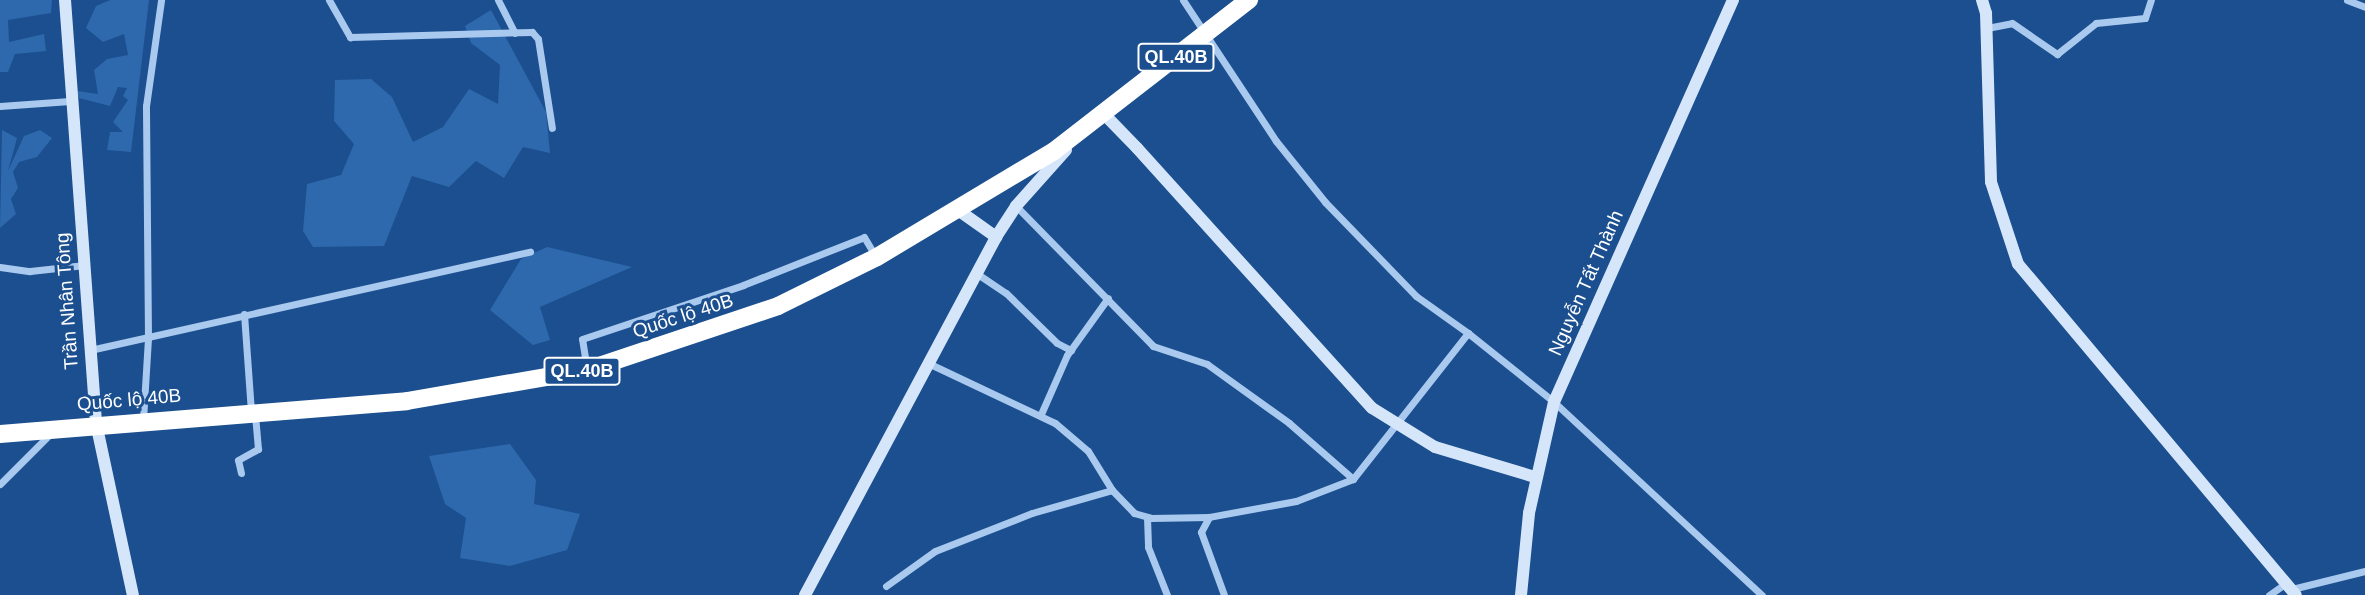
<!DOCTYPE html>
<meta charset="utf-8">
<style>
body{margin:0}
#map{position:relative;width:2365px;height:595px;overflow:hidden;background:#1b4f8f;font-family:Arial,sans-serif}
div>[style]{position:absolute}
.green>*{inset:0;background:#2e69ad}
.street>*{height:7px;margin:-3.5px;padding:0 3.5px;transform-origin:3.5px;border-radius:3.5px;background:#a9c9ee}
.secondary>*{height:12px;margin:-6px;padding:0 6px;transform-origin:6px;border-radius:6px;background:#d6e6fa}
.highway>*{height:18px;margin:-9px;padding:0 9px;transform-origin:9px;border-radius:9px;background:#fff}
span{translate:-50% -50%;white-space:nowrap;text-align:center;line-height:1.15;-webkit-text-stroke:6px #1b4f8f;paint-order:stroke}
.shield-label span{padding:2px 5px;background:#1b4f8f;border:2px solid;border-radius:5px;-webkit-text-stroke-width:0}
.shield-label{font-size:18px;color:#fff;font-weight:700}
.street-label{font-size:19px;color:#fff}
</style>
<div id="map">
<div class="green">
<div style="clip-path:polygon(0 0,52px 0,51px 13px,8px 20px,9px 42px,44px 34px,46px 51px,15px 54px,8px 72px,0 72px)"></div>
<div style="clip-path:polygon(110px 0,149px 0,131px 152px,107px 150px,110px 132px,123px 132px,113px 122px,128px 100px,123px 96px,127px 88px,118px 87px,110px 106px,79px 98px,77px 91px,98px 94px,94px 70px,107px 59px,128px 55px,124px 34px,103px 42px,86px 28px,96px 6px)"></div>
<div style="clip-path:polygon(491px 10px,546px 112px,550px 153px,523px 147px,504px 178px,476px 161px,449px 187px,412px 176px,384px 246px,313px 247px,303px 231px,307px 184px,341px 175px,354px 144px,334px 121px,335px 80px,371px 79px,392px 97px,413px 142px,443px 127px,469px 89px,498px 104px,500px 65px,471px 43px,465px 26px)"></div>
<div style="clip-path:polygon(2px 130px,17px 138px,8px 171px,24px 136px,40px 130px,52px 138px,37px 157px,19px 162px,13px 172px,18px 188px,11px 199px,16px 214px,0 228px)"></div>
<div style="clip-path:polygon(547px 247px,632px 267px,540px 307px,550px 340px,533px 345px,490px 310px,521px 259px)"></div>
<div style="clip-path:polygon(510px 444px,536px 480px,534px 504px,580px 514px,567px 550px,510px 566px,460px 558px,466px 518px,445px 504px,429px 456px)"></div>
</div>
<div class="street">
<div style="left:329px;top:0;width:43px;rotate:60.4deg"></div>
<div style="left:350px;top:37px;width:182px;rotate:-1.6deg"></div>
<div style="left:532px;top:32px;width:9px;rotate:49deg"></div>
<div style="left:538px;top:39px;width:90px;rotate:81.1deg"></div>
<div style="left:498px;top:0;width:37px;rotate:63deg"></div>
<div style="left:1183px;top:0;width:169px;rotate:56.6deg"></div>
<div style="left:1276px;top:141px;width:78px;rotate:51.2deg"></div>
<div style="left:1325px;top:202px;width:131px;rotate:45.9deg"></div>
<div style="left:1416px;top:296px;width:64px;rotate:35.4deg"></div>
<div style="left:2347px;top:0;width:19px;rotate:21deg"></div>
<div style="left:1987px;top:28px;width:25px;rotate:-11deg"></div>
<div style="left:2012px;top:23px;width:55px;rotate:34.6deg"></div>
<div style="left:2057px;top:54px;width:50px;rotate:-38.5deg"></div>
<div style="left:2096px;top:23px;width:49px;rotate:-5.8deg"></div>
<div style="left:2145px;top:18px;width:19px;rotate:-72deg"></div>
<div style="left:0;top:106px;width:70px;rotate:-4.1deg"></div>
<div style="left:1016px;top:206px;width:196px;rotate:45.6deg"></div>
<div style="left:1153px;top:346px;width:57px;rotate:18.4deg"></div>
<div style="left:1207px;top:364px;width:101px;rotate:35.7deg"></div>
<div style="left:1289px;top:423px;width:85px;rotate:41.2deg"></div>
<div style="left:1353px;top:479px;width:61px;rotate:158.9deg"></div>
<div style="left:1296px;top:501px;width:88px;rotate:169.6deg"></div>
<div style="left:1209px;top:517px;width:17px;rotate:118deg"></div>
<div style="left:1201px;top:532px;width:67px;rotate:69.9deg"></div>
<div style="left:0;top:267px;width:30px;rotate:8deg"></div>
<div style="left:30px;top:271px;width:55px;rotate:-6.2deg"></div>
<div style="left:976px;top:273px;width:36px;rotate:34deg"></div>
<div style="left:1006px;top:293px;width:71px;rotate:44.4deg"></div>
<div style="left:1057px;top:343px;width:16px;rotate:27deg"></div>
<div style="left:244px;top:314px;width:97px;rotate:85.9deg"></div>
<div style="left:90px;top:350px;width:451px;rotate:-12.6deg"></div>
<div style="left:930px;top:364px;width:138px;rotate:25.3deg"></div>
<div style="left:1055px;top:423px;width:43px;rotate:40.3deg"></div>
<div style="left:1088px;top:451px;width:46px;rotate:58.4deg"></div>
<div style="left:1112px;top:490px;width:32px;rotate:46deg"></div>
<div style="left:1134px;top:513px;width:18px;rotate:16deg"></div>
<div style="left:1151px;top:518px;width:58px;rotate:-1deg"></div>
<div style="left:587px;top:370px;width:31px;rotate:-99deg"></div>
<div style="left:582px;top:339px;width:170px;rotate:-18.5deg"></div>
<div style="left:743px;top:285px;width:130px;rotate:-21.6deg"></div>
<div style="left:864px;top:237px;width:23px;rotate:59deg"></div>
<div style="left:1041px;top:414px;width:64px;rotate:-66.2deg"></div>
<div style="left:1067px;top:355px;width:70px;rotate:-54.3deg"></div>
<div style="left:143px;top:420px;width:82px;rotate:-86.5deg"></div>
<div style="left:148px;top:338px;width:232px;rotate:-90.5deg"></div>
<div style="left:146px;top:106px;width:107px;rotate:-81.9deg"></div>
<div style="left:241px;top:473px;width:13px;rotate:-103deg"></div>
<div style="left:238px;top:460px;width:23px;rotate:-29deg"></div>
<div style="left:258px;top:449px;width:33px;rotate:-95deg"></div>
<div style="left:1353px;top:479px;width:186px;rotate:-51.8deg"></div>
<div style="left:1468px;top:333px;width:110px;rotate:38.7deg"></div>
<div style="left:1554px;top:402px;width:284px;rotate:42.9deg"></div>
<div style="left:0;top:484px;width:71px;rotate:-45deg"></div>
<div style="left:1147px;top:517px;width:30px;rotate:88deg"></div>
<div style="left:1148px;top:547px;width:52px;rotate:68.4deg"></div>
<div style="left:886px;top:586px;width:60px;rotate:-35.5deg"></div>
<div style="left:935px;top:551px;width:104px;rotate:-21.4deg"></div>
<div style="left:1032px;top:513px;width:83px;rotate:-16deg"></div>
<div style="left:2292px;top:589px;width:75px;rotate:-13.9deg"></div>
<div style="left:2269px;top:595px;width:21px;rotate:-35deg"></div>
</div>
<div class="secondary">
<div style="left:65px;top:0;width:424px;rotate:85.8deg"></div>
<div style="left:96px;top:423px;width:176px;rotate:77.9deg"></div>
<div style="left:1982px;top:0;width:14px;rotate:73deg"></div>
<div style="left:1986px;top:13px;width:169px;rotate:88.3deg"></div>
<div style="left:1991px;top:182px;width:86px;rotate:71.8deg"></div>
<div style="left:2018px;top:264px;width:432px;rotate:50deg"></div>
<div style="left:1098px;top:117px;width:6px;rotate:-39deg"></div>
<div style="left:1103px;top:113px;width:49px;rotate:45.8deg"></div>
<div style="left:1137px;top:148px;width:350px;rotate:47.9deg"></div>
<div style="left:1372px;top:408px;width:74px;rotate:31.8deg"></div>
<div style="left:1435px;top:447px;width:104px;rotate:16.7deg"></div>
<div style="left:958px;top:210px;width:47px;rotate:35.4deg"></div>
<div style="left:805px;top:595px;width:406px;rotate:-61.9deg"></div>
<div style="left:996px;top:237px;width:37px;rotate:-57deg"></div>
<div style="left:1016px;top:206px;width:75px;rotate:-48.2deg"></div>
<div style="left:1521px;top:595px;width:82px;rotate:-84.4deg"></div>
<div style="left:1529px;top:513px;width:114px;rotate:-77.3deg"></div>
<div style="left:1554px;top:402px;width:440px;rotate:-66deg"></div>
</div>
<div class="highway">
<div style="left:0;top:434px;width:408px;rotate:-4.6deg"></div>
<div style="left:407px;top:401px;width:183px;rotate:-9.8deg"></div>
<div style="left:587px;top:370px;width:201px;rotate:-18.5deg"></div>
<div style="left:778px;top:306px;width:110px;rotate:-26.3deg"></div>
<div style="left:877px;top:257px;width:206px;rotate:-30.9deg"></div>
<div style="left:1054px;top:151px;width:247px;rotate:-37.8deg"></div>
</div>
<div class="shield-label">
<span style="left:1176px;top:57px">QL.40B</span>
<span style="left:582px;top:371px">QL.40B</span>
</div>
<div class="street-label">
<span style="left:1586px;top:283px;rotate:-66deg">Nguyễn Tất Thành</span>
<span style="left:67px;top:301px;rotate:-94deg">Trần Nhân Tông</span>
<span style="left:683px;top:316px;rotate:-18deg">Quốc lộ 40B</span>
<span style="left:129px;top:400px;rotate:-5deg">Quốc lộ 40B</span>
</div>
</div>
